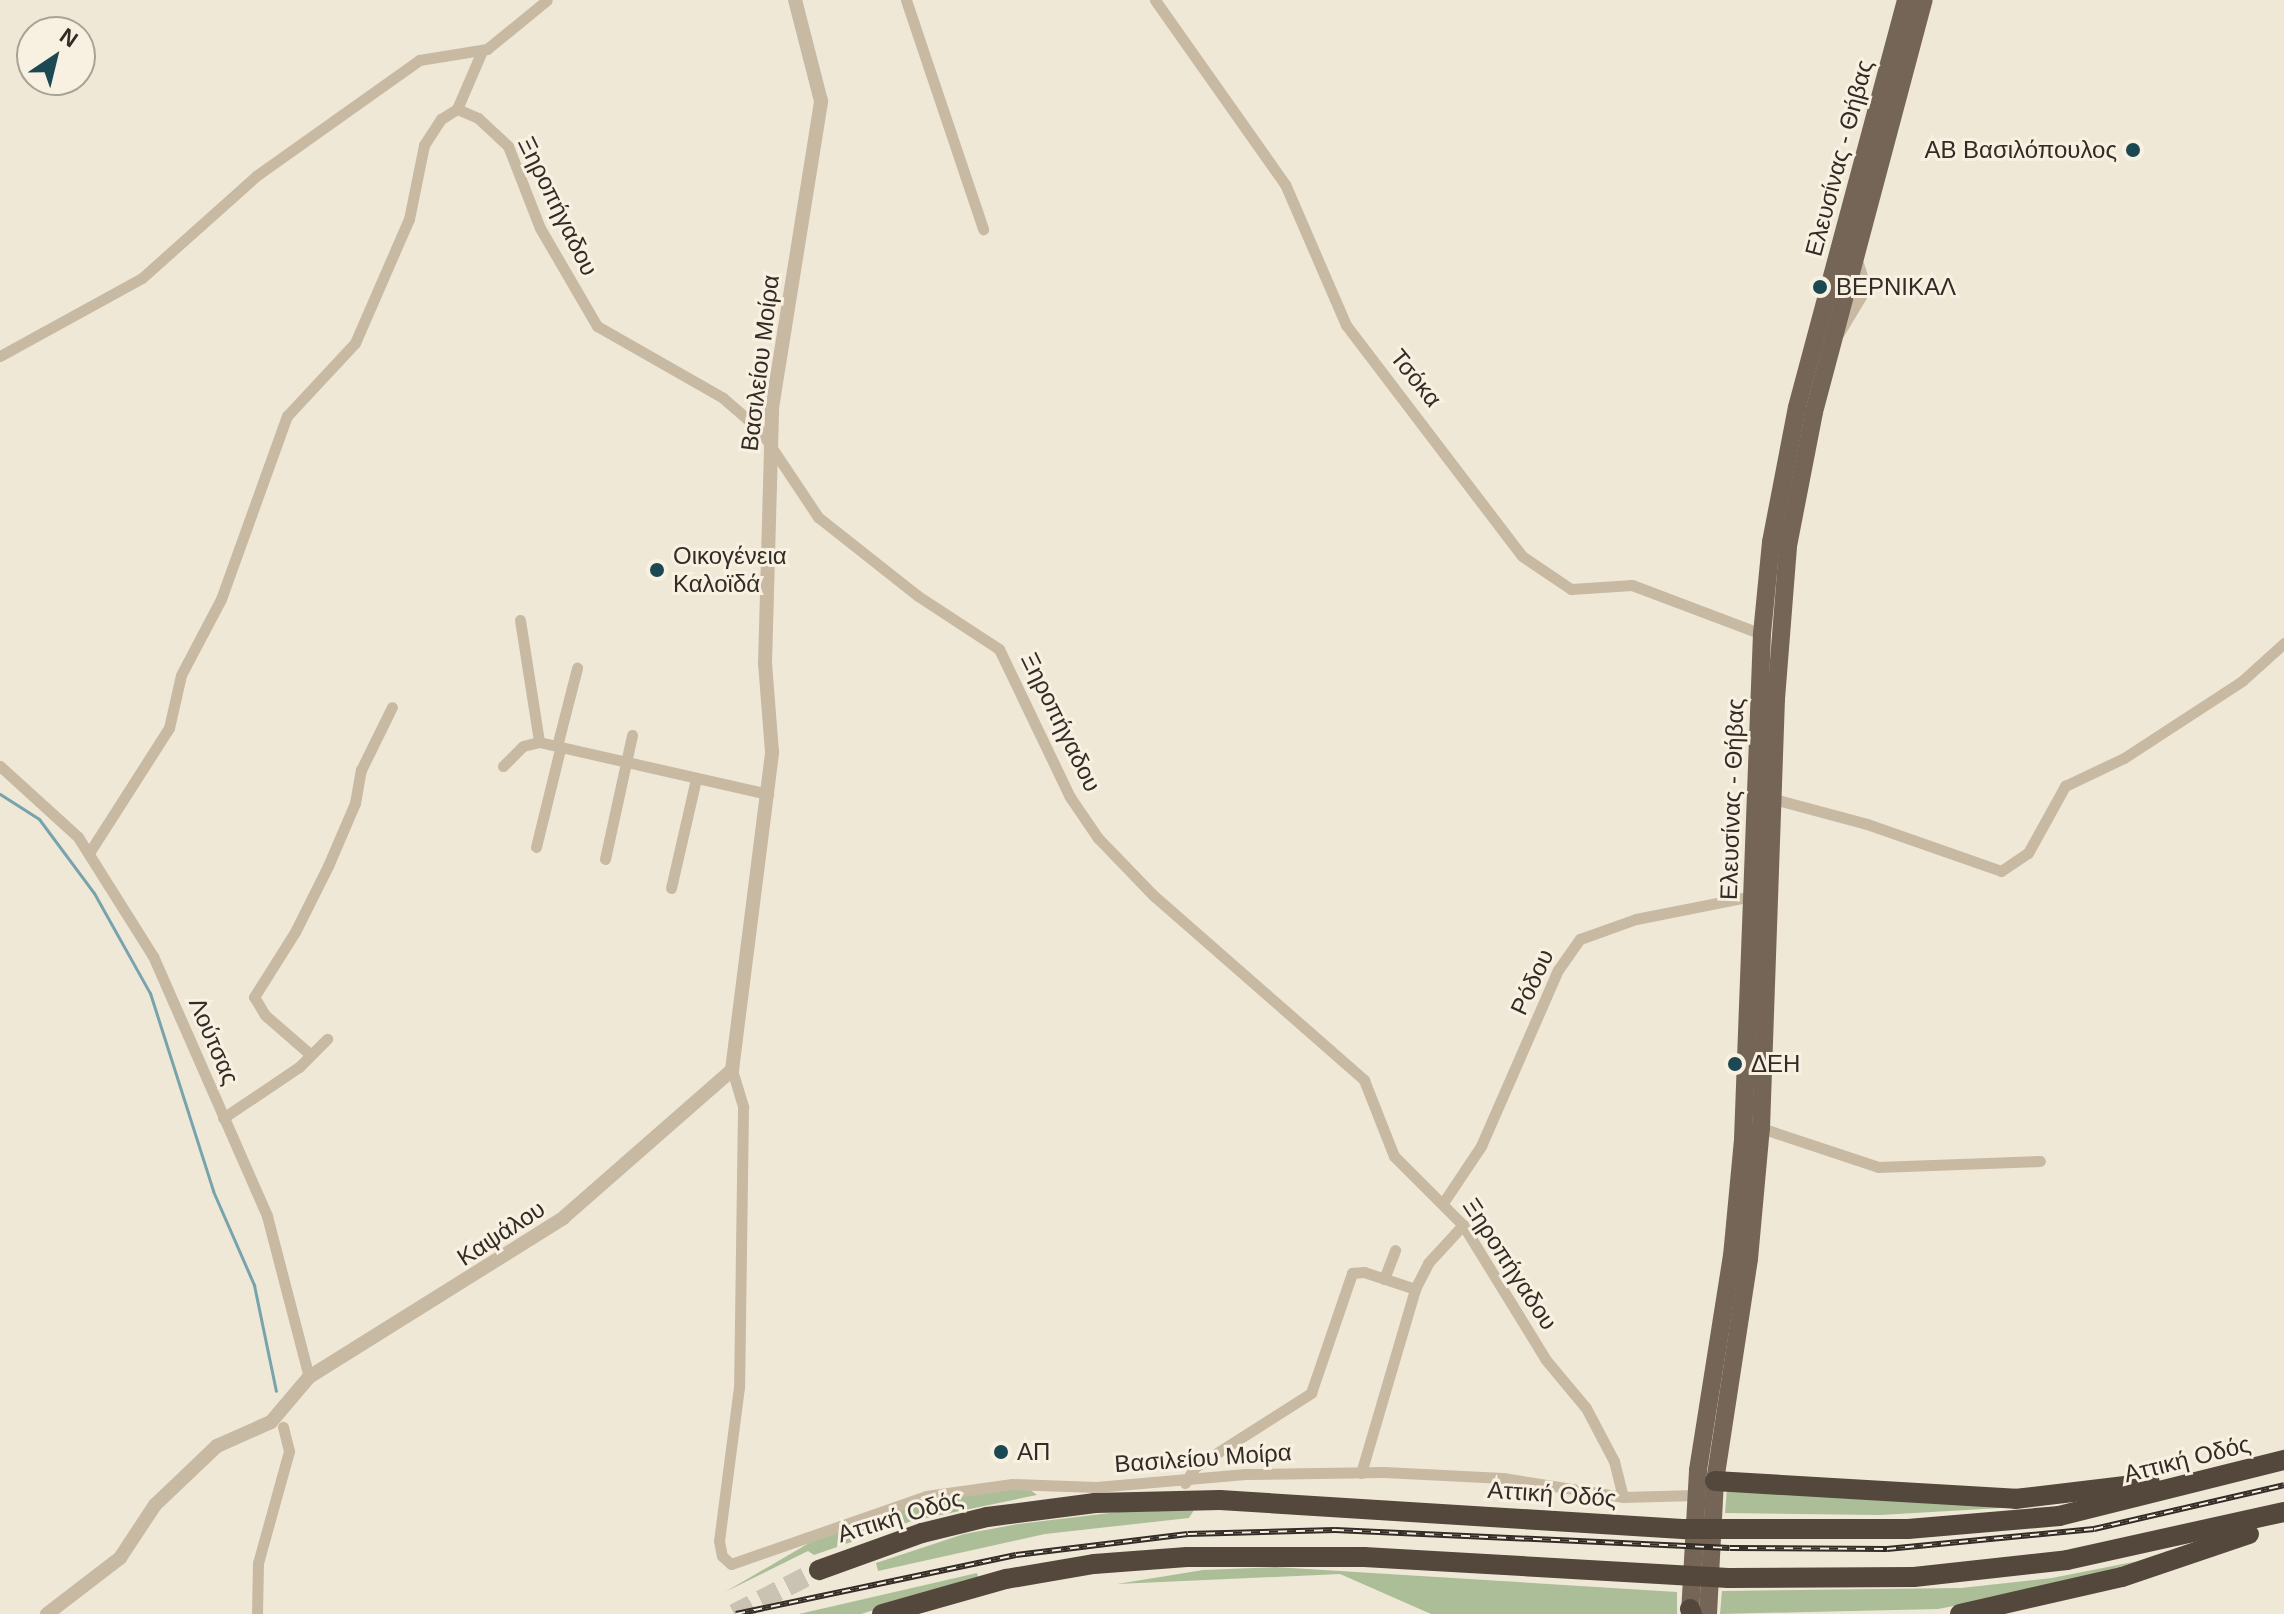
<!DOCTYPE html>
<meta charset="utf-8">
<style>
body{margin:0}
#map{position:relative;width:2284px;height:1614px;overflow:hidden;background:#f0e8d7;font-family:Arial,sans-serif}
div>[style]{position:absolute}
.green>*{inset:0;background:#acbe97}
.stream>*{height:3px;margin:-1.5px;padding:0 1.5px;transform-origin:1.5px;border-radius:1.5px;background:#76a3ac}
.motorway-tunnel>*{height:20px;margin-top:-10px;transform-origin:0;background:repeating-linear-gradient(90deg,#cac2b3 0 20px,transparent 0 30px)}
.minor>*{height:11px;margin:-5.5px;padding:0 5.5px;transform-origin:5.5px;border-radius:5.5px;background:#c8b9a3}
.tertiary>*{height:14px;margin:-7px;padding:0 7px;transform-origin:7px;border-radius:7px;background:#c8b9a3}
.primary>*{height:18px;margin:-9px;padding:0 9px;transform-origin:9px;border-radius:9px;background:#756556}
.motorway>*{height:20px;margin:-10px;padding:0 10px;transform-origin:10px;border-radius:10px;background:#54473c}
.rail>*{height:6px;margin-top:-3px;transform-origin:0;background:repeating-linear-gradient(90deg,#f8f1e2 0 9px,#332b25 0 18px);box-sizing:border-box;border-block:2px solid #332b25}
.dots>*{width:22px;height:22px;translate:-50% -50%;box-sizing:border-box;border:4px solid #f8f1e2;border-radius:50%}
span{translate:-50% -50%;white-space:nowrap;text-align:center;line-height:1.15;-webkit-text-stroke:6px #f8f1e2;paint-order:stroke}
.poi-label{font-size:24px;color:#332b25}
.right{translate:-100% -50%;text-align:right}
.left{translate:0 -50%;text-align:left}
.street-label{font-size:24px;color:#332b25}
.north{position:absolute;left:16px;top:16px;width:80px;height:80px;box-sizing:border-box;background:#f8f1e2;border:2px solid #a9a296;border-radius:50%;rotate:35deg;font-size:22px;font-weight:700;line-height:32px;text-align:center;color:#332b25}
.north::after{content:'';display:block;margin:auto;width:28px;height:36px;background:#1c4853;clip-path:polygon(50% 0,100% 100%,50% 72%,0 100%)}
</style>
<div id="map">
<div class="green">
<div style="clip-path:polygon(1727px 1488px,2001px 1503px,2001px 1508px,1880px 1515px,1725px 1513px)"></div>
<div style="clip-path:polygon(1029px 1489px,1037px 1495px,912px 1521px,814px 1555px,808px 1551px,725px 1592px,816px 1539px,902px 1509px,994px 1490px)"></div>
<div style="clip-path:polygon(1194px 1510px,1189px 1518px,1045px 1534px,878px 1571px,876px 1563px,964px 1534px,1018px 1524px,1118px 1512px)"></div>
<div style="clip-path:polygon(2138px 1561px,2062px 1585px,1938px 1609px,1720px 1614px,1722px 1591px,1961px 1588px,2052px 1578px)"></div>
<div style="clip-path:polygon(1275px 1567px,1677px 1592px,1677px 1614px,1431px 1614px,1340px 1574px,1117px 1584px,1203px 1570px)"></div>
<div style="clip-path:polygon(977px 1573px,978px 1577px,861px 1614px,799px 1614px)"></div>
</div>
<div class="stream">
<div style="left:0;top:794px;width:46px;rotate:32.7deg"></div>
<div style="left:39px;top:819px;width:92px;rotate:53.4deg"></div>
<div style="left:94px;top:893px;width:115px;rotate:60.8deg"></div>
<div style="left:150px;top:993px;width:208px;rotate:72.3deg"></div>
<div style="left:213px;top:1191px;width:103px;rotate:66.4deg"></div>
<div style="left:254px;top:1285px;width:108px;rotate:78.3deg"></div>
</div>
<div class="motorway-tunnel">
<div style="left:734px;top:1614px;width:96px;rotate:-27.4deg"></div>
</div>
<div class="minor">
<div style="left:906px;top:0;width:242px;rotate:71.4deg"></div>
<div style="left:1155px;top:0;width:225px;rotate:54.8deg"></div>
<div style="left:1285px;top:184px;width:154px;rotate:66.6deg"></div>
<div style="left:1346px;top:325px;width:290px;rotate:52.7deg"></div>
<div style="left:1522px;top:556px;width:59px;rotate:34deg"></div>
<div style="left:1571px;top:589px;width:61px;rotate:-3.8deg"></div>
<div style="left:1632px;top:585px;width:139px;rotate:20.7deg"></div>
<div style="left:457px;top:109px;width:23px;rotate:23deg"></div>
<div style="left:478px;top:118px;width:41px;rotate:43deg"></div>
<div style="left:508px;top:146px;width:88px;rotate:68.7deg"></div>
<div style="left:540px;top:228px;width:113px;rotate:59.8deg"></div>
<div style="left:597px;top:326px;width:145px;rotate:29.7deg"></div>
<div style="left:723px;top:398px;width:49px;rotate:40.9deg"></div>
<div style="left:760px;top:430px;width:105px;rotate:56.3deg"></div>
<div style="left:818px;top:517px;width:127px;rotate:38.3deg"></div>
<div style="left:918px;top:596px;width:97px;rotate:33.2deg"></div>
<div style="left:999px;top:649px;width:164px;rotate:64.4deg"></div>
<div style="left:1070px;top:797px;width:50px;rotate:55.7deg"></div>
<div style="left:1098px;top:838px;width:79px;rotate:46deg"></div>
<div style="left:1153px;top:895px;width:281px;rotate:41.2deg"></div>
<div style="left:1364px;top:1080px;width:82px;rotate:68.5deg"></div>
<div style="left:1394px;top:1156px;width:98px;rotate:45deg"></div>
<div style="left:1463px;top:1225px;width:158px;rotate:58.4deg"></div>
<div style="left:1546px;top:1360px;width:62px;rotate:50.2deg"></div>
<div style="left:1586px;top:1408px;width:60px;rotate:62.2deg"></div>
<div style="left:1614px;top:1461px;width:37px;rotate:76deg"></div>
<div style="left:457px;top:109px;width:63px;rotate:-66.7deg"></div>
<div style="left:1839px;top:333px;width:52px;rotate:-59deg"></div>
<div style="left:1866px;top:288px;width:33px;rotate:-108deg"></div>
<div style="left:0;top:356px;width:162px;rotate:-28.8deg"></div>
<div style="left:142px;top:278px;width:153px;rotate:-41.8deg"></div>
<div style="left:256px;top:176px;width:200px;rotate:-35.4deg"></div>
<div style="left:419px;top:60px;width:69px;rotate:-9.2deg"></div>
<div style="left:487px;top:49px;width:77px;rotate:-39.2deg"></div>
<div style="left:520px;top:620px;width:123px;rotate:81.1deg"></div>
<div style="left:557px;top:746px;width:81px;rotate:-75.6deg"></div>
<div style="left:0;top:766px;width:105px;rotate:42.3deg"></div>
<div style="left:78px;top:837px;width:141px;rotate:57.8deg"></div>
<div style="left:153px;top:956px;width:284px;rotate:66.3deg"></div>
<div style="left:267px;top:1216px;width:166px;rotate:75.4deg"></div>
<div style="left:503px;top:766px;width:28px;rotate:-45deg"></div>
<div style="left:523px;top:746px;width:16px;rotate:-14deg"></div>
<div style="left:539px;top:742px;width:235px;rotate:12.8deg"></div>
<div style="left:1770px;top:798px;width:100px;rotate:15deg"></div>
<div style="left:1867px;top:824px;width:142px;rotate:19.3deg"></div>
<div style="left:2001px;top:871px;width:32px;rotate:-34deg"></div>
<div style="left:2028px;top:853px;width:77px;rotate:-61.1deg"></div>
<div style="left:2065px;top:786px;width:65px;rotate:-25.4deg"></div>
<div style="left:2124px;top:758px;width:141px;rotate:-33.1deg"></div>
<div style="left:2242px;top:681px;width:57px;rotate:-42.1deg"></div>
<div style="left:536px;top:847px;width:101px;rotate:-76.2deg"></div>
<div style="left:89px;top:853px;width:148px;rotate:-57.4deg"></div>
<div style="left:169px;top:728px;width:54px;rotate:-77.2deg"></div>
<div style="left:181px;top:675px;width:86px;rotate:-62.2deg"></div>
<div style="left:221px;top:599px;width:195px;rotate:-70.2deg"></div>
<div style="left:287px;top:416px;width:100px;rotate:-47deg"></div>
<div style="left:355px;top:343px;width:135px;rotate:-66.5deg"></div>
<div style="left:409px;top:219px;width:76px;rotate:-78.5deg"></div>
<div style="left:424px;top:145px;width:31px;rotate:-57deg"></div>
<div style="left:441px;top:119px;width:19px;rotate:-32deg"></div>
<div style="left:605px;top:859px;width:127px;rotate:-77.7deg"></div>
<div style="left:671px;top:888px;width:112px;rotate:-77.1deg"></div>
<div style="left:311px;top:1055px;width:61px;rotate:-139deg"></div>
<div style="left:265px;top:1015px;width:21px;rotate:-121deg"></div>
<div style="left:254px;top:997px;width:77px;rotate:-57.8deg"></div>
<div style="left:295px;top:932px;width:74px;rotate:-63.4deg"></div>
<div style="left:328px;top:866px;width:69px;rotate:-66.8deg"></div>
<div style="left:355px;top:803px;width:34px;rotate:-80deg"></div>
<div style="left:361px;top:770px;width:70px;rotate:-63.8deg"></div>
<div style="left:732px;top:1070px;width:39px;rotate:73deg"></div>
<div style="left:743px;top:1107px;width:280px;rotate:90.8deg"></div>
<div style="left:739px;top:1387px;width:155px;rotate:97.4deg"></div>
<div style="left:719px;top:1541px;width:15px;rotate:79deg"></div>
<div style="left:722px;top:1556px;width:12px;rotate:42deg"></div>
<div style="left:731px;top:1564px;width:207px;rotate:-19.2deg"></div>
<div style="left:926px;top:1496px;width:87px;rotate:-7.9deg"></div>
<div style="left:1012px;top:1484px;width:84px;rotate:2deg"></div>
<div style="left:1096px;top:1487px;width:150px;rotate:-5deg"></div>
<div style="left:1245px;top:1474px;width:139px;rotate:-0.8deg"></div>
<div style="left:1384px;top:1472px;width:119px;rotate:2.9deg"></div>
<div style="left:1503px;top:1478px;width:121px;rotate:9deg"></div>
<div style="left:1623px;top:1497px;width:72px;rotate:-1.6deg"></div>
<div style="left:223px;top:1118px;width:92px;rotate:-33.9deg"></div>
<div style="left:299px;top:1067px;width:40px;rotate:-45deg"></div>
<div style="left:1761px;top:1128px;width:123px;rotate:18.4deg"></div>
<div style="left:1878px;top:1167px;width:162px;rotate:-2.1deg"></div>
<div style="left:1443px;top:1203px;width:69px;rotate:-56.3deg"></div>
<div style="left:1481px;top:1146px;width:192px;rotate:-66.4deg"></div>
<div style="left:1558px;top:970px;width:38px;rotate:-55deg"></div>
<div style="left:1580px;top:939px;width:59px;rotate:-19.7deg"></div>
<div style="left:1636px;top:919px;width:123px;rotate:-11.2deg"></div>
<div style="left:1384px;top:1279px;width:31px;rotate:-69deg"></div>
<div style="left:1361px;top:1473px;width:192px;rotate:-73.6deg"></div>
<div style="left:1415px;top:1289px;width:29px;rotate:-63deg"></div>
<div style="left:1428px;top:1263px;width:52px;rotate:-47.4deg"></div>
<div style="left:1185px;top:1483px;width:19px;rotate:-58deg"></div>
<div style="left:1195px;top:1467px;width:138px;rotate:-32.5deg"></div>
<div style="left:1311px;top:1393px;width:127px;rotate:-71.1deg"></div>
<div style="left:1352px;top:1273px;width:12px;rotate:-5deg"></div>
<div style="left:1364px;top:1272px;width:54px;rotate:18.4deg"></div>
<div style="left:257px;top:1614px;width:51px;rotate:-88.9deg"></div>
<div style="left:258px;top:1563px;width:116px;rotate:-74.5deg"></div>
<div style="left:289px;top:1451px;width:25px;rotate:-104deg"></div>
</div>
<div class="tertiary">
<div style="left:47px;top:1614px;width:92px;rotate:-37.5deg"></div>
<div style="left:120px;top:1558px;width:64px;rotate:-56.6deg"></div>
<div style="left:155px;top:1505px;width:86px;rotate:-43.6deg"></div>
<div style="left:217px;top:1446px;width:59px;rotate:-24deg"></div>
<div style="left:271px;top:1422px;width:59px;rotate:-49.8deg"></div>
<div style="left:309px;top:1377px;width:300px;rotate:-32deg"></div>
<div style="left:563px;top:1218px;width:225px;rotate:-41.2deg"></div>
<div style="left:732px;top:1070px;width:321px;rotate:-82.8deg"></div>
<div style="left:772px;top:752px;width:88px;rotate:-94.5deg"></div>
<div style="left:765px;top:664px;width:256px;rotate:-88.4deg"></div>
<div style="left:772px;top:408px;width:311px;rotate:-80.9deg"></div>
<div style="left:821px;top:101px;width:104px;rotate:-104.4deg"></div>
</div>
<div class="primary">
<div style="left:1690px;top:1614px;width:144px;rotate:-86.8deg"></div>
<div style="left:1698px;top:1470px;width:217px;rotate:-81deg"></div>
<div style="left:1732px;top:1256px;width:118px;rotate:-84.6deg"></div>
<div style="left:1743px;top:1139px;width:505px;rotate:-87.85deg"></div>
<div style="left:1762px;top:634px;width:92px;rotate:-84.4deg"></div>
<div style="left:1771px;top:542px;width:137px;rotate:-79.1deg"></div>
<div style="left:1797px;top:407px;width:421px;rotate:-75deg"></div>
<div style="left:1708px;top:1614px;width:133px;rotate:-87deg"></div>
<div style="left:1715px;top:1481px;width:225px;rotate:-81.3deg"></div>
<div style="left:1749px;top:1259px;width:132px;rotate:-84.8deg"></div>
<div style="left:1761px;top:1128px;width:429px;rotate:-88deg"></div>
<div style="left:1776px;top:699px;width:153px;rotate:-85.5deg"></div>
<div style="left:1788px;top:546px;width:136px;rotate:-79deg"></div>
<div style="left:1814px;top:412px;width:426px;rotate:-75.1deg"></div>
</div>
<div class="motorway">
<div style="left:1715px;top:1481px;width:301px;rotate:3.4deg"></div>
<div style="left:2015px;top:1499px;width:136px;rotate:-6.8deg"></div>
<div style="left:819px;top:1570px;width:109px;rotate:-19.8deg"></div>
<div style="left:922px;top:1533px;width:67px;rotate:-13.8deg"></div>
<div style="left:987px;top:1517px;width:109px;rotate:-7.4deg"></div>
<div style="left:1095px;top:1503px;width:125px;rotate:-1.4deg"></div>
<div style="left:1220px;top:1500px;width:467px;rotate:3.6deg"></div>
<div style="left:1686px;top:1529px;width:222px"></div>
<div style="left:1908px;top:1529px;width:152px;rotate:-4.9deg"></div>
<div style="left:2059px;top:1516px;width:232px;rotate:-14deg"></div>
<div style="left:1690px;top:1609px;width:5px;rotate:68deg"></div>
<div style="left:882px;top:1614px;width:129px;rotate:-15.8deg"></div>
<div style="left:1006px;top:1579px;width:89px;rotate:-9.7deg"></div>
<div style="left:1094px;top:1564px;width:93px;rotate:-4.3deg"></div>
<div style="left:1187px;top:1557px;width:177px"></div>
<div style="left:1364px;top:1557px;width:365px;rotate:3.3deg"></div>
<div style="left:1728px;top:1578px;width:186px;rotate:-0.3deg"></div>
<div style="left:1914px;top:1577px;width:154px;rotate:-6.3deg"></div>
<div style="left:2067px;top:1560px;width:222px;rotate:-12.5deg"></div>
<div style="left:1960px;top:1614px;width:166px;rotate:-12.9deg"></div>
<div style="left:2122px;top:1577px;width:134px;rotate:-18.7deg"></div>
</div>
<div class="rail">
<div style="left:736px;top:1614px;width:286px;rotate:-11.9deg"></div>
<div style="left:1016px;top:1555px;width:173px;rotate:-7deg"></div>
<div style="left:1188px;top:1534px;width:147px;rotate:-1.6deg"></div>
<div style="left:1335px;top:1530px;width:395px;rotate:2.6deg"></div>
<div style="left:1730px;top:1548px;width:157px;rotate:0.4deg"></div>
<div style="left:1887px;top:1549px;width:208px;rotate:-5.5deg"></div>
<div style="left:2094px;top:1529px;width:195px;rotate:-13deg"></div>
</div>
<div class="dots">
<div style="left:2133px;top:150px;background:#1c4853"></div>
<div style="left:1820px;top:287px;background:#1c4853"></div>
<div style="left:657px;top:570px;background:#1c4853"></div>
<div style="left:1735px;top:1064px;background:#1c4853"></div>
<div style="left:1001px;top:1452px;background:#1c4853"></div>
</div>
<div class="poi-label">
<span class="right" style="left:2117px;top:150px">ΑΒ Βασιλόπουλος</span>
<span class="left" style="left:1836px;top:287px">ΒΕΡΝΙΚΑΛ</span>
<span class="left" style="left:673px;top:570px">Οικογένεια<br>Καλοϊδά</span>
<span class="left" style="left:1751px;top:1064px">ΔΕΗ</span>
<span class="left" style="left:1017px;top:1452px">ΑΠ</span>
</div>
<div class="street-label">
<span style="left:1839px;top:158px;rotate:-75deg">Ελευσίνας - Θήβας</span>
<span style="left:558px;top:206px;rotate:64deg">Ξηροπήγαδου</span>
<span style="left:760px;top:363px;rotate:-83deg">Βασιλείου Μοίρα</span>
<span style="left:1416px;top:378px;rotate:51deg">Τσόκα</span>
<span style="left:1061px;top:722px;rotate:64deg">Ξηροπήγαδου</span>
<span style="left:1732px;top:799px;rotate:-88deg">Ελευσίνας - Θήβας</span>
<span style="left:1532px;top:982px;rotate:-65deg">Ρόδου</span>
<span style="left:214px;top:1041px;rotate:67deg">Λούτσας</span>
<span style="left:501px;top:1233px;rotate:-33deg">Καψάλου</span>
<span style="left:1510px;top:1264px;rotate:57deg">Ξηροπήγαδου</span>
<span style="left:1203px;top:1458px;rotate:-4deg">Βασιλείου Μοίρα</span>
<span style="left:2187px;top:1459px;rotate:-14deg">Αττική Οδός</span>
<span style="left:1552px;top:1494px;rotate:4deg">Αττική Οδός</span>
<span style="left:900px;top:1516px;rotate:-17deg">Αττική Οδός</span>
</div>
<div class="north">N</div>
</div>
